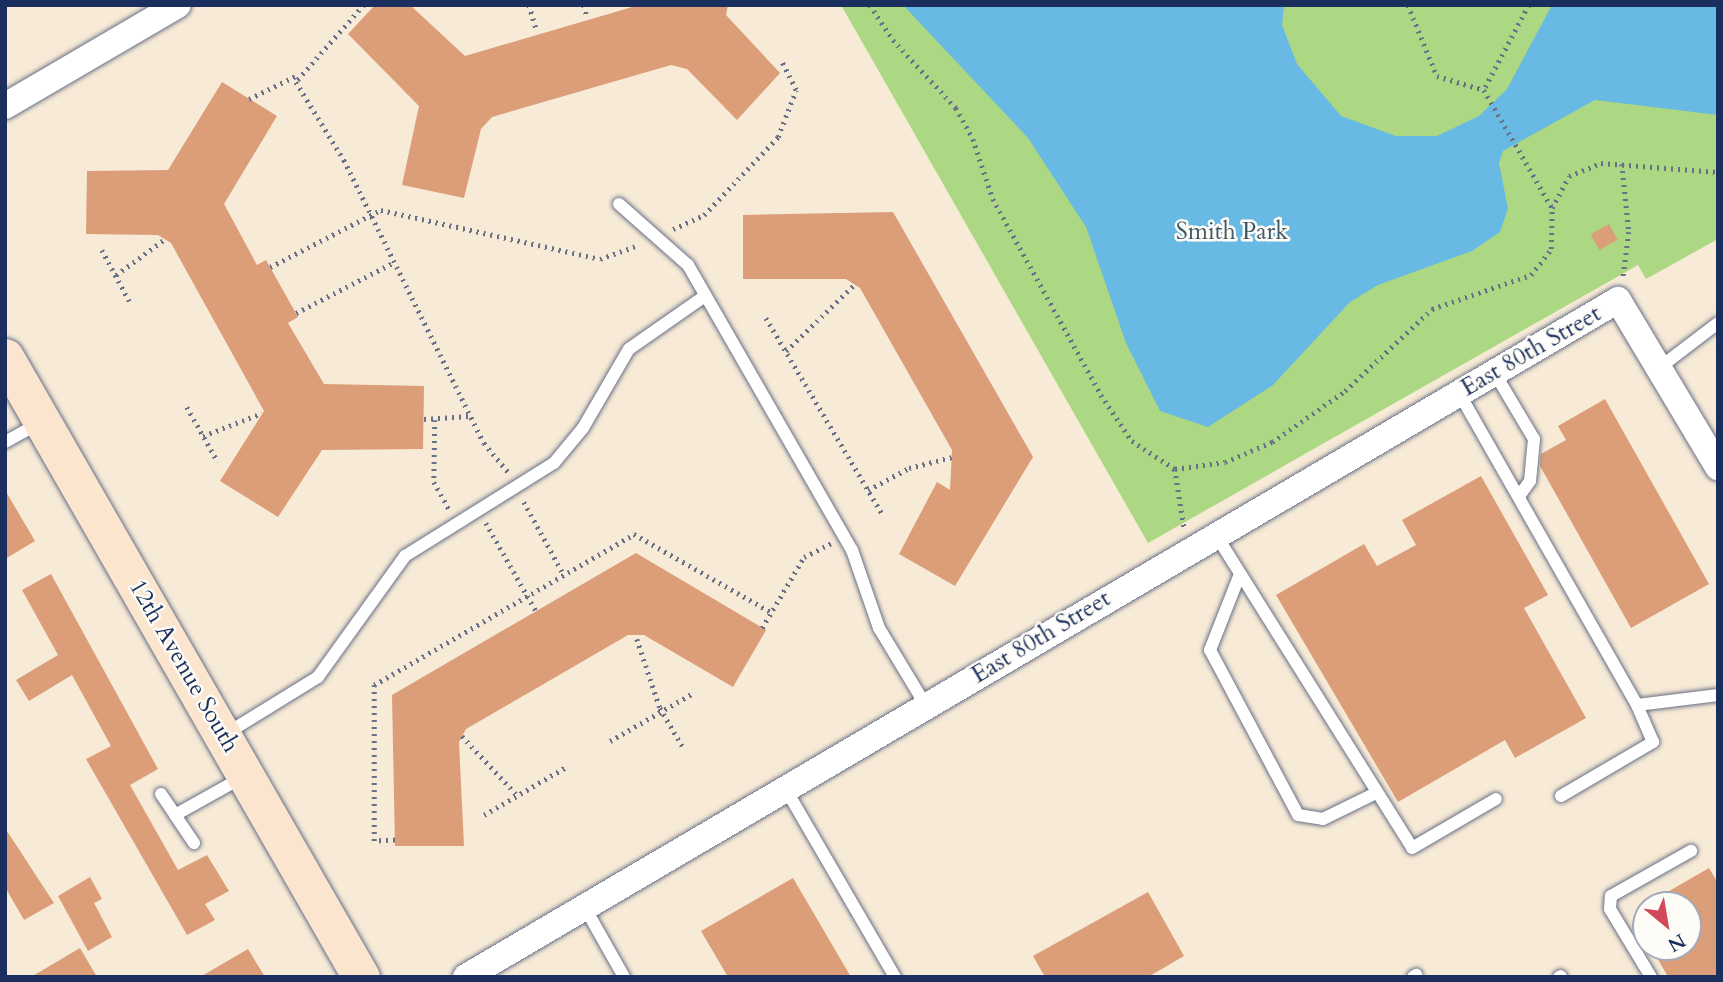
<!DOCTYPE html>
<style>
body{margin:0}
#map{position:relative;width:1723px;height:982px;overflow:hidden;background:#f7ead6;font-family:Cardo,serif}
div>[style]{position:absolute}
.green>*{inset:0;background:#acd783}
.water>*{inset:0;background:#68b9e3}
.building>*{inset:0;background:#db9e78;transform-origin:0 0}
.path>*{height:4.5px;margin-top:-2.25px;transform-origin:0;background:repeating-linear-gradient(90deg,#687088 0 2px,transparent 0 7px)}
.roads{filter:drop-shadow(0 0 2px #687088) drop-shadow(0 0 2px #687088)}
.lane>*{height:12px;margin:-6px;padding:0 6px;transform-origin:6px;border-radius:6px;background:#fff}
.street>*{height:26px;margin:-13px;padding:0 13px;transform-origin:13px;border-radius:13px;background:#fff}
.secondary>*{height:37px;margin:-18.5px;padding:0 18.5px;transform-origin:18.5px;border-radius:18.5px;background:#fbe5cf}
span{translate:-50% -50%;white-space:nowrap;text-align:center;line-height:1.15;-webkit-text-stroke:5px #fdfcf7;paint-order:stroke}
.park-label{font-size:24px;color:#3f5967}
.street-label{font-size:24px;color:#1b2f5e}
.frame{position:absolute;inset:0;border:7px solid #1b2f5e;pointer-events:none}
.north{position:absolute;left:1632px;top:891px;width:70px;height:70px;box-sizing:border-box;background:#fdfcf7;border:2px solid #a3aaba;border-radius:50%;rotate:150deg;font-size:19px;font-weight:700;line-height:28px;text-align:center;color:#1b2f5e}
.north::after{content:'';display:block;margin:auto;width:24px;height:32px;background:#d1495b;clip-path:polygon(50% 0,100% 100%,50% 72%,0 100%)}
</style>
<div id="map">
<div class="green">
<div style="clip-path:polygon(841px 5px,1718px 5px,1718px 239px,1646px 279px,1638px 265px,1148px 543px)"></div>
</div>
<div class="water">
<div style="clip-path:polygon(903px 5px,1284px 5px,1282px 25px,1297px 64px,1341px 116px,1396px 136px,1437px 136px,1479px 116px,1507px 89px,1552px 5px,1718px 5px,1718px 115px,1595px 100px,1503px 151px,1499px 163px,1508px 209px,1500px 232px,1472px 251px,1378px 285px,1350px 302px,1273px 385px,1208px 427px,1160px 411px,1126px 343px,1086px 227px,1028px 138px)"></div>
</div>
<div class="building">
<div style="clip-path:polygon(375px 5px,410px 5px,465px 56px,639px 5px,728px 5px,726px 15px,780px 73px,737px 120px,687px 69px,671px 65px,492px 117px,481px 129px,464px 198px,402px 185px,419px 106px,348px 34px)"></div>
<div style="clip-path:polygon(222px 82px,277px 116px,224px 204px,257px 265px,266px 260px,298px 317px,288px 323px,324px 384px,424px 386px,423px 449px,322px 450px,278px 517px,220px 481px,264px 411px,171px 243px,158px 235px,86px 234px,87px 171px,168px 170px)"></div>
<div style="clip-path:polygon(893px 212px,1033px 457px,955px 586px,899px 554px,937px 482px,950px 490px,952px 450px,860px 288px,846px 279px,743px 279px,743px 215px)"></div>
<div style="left:1609px;top:224px;width:18px;height:21px;rotate:61deg"></div>
<div style="clip-path:polygon(1605px 399px,1709px 584px,1631px 628px,1540px 466px,1541px 454px,1566px 440px,1558px 426px)"></div>
<div style="clip-path:polygon(1481px 476px,1548px 595px,1524px 608px,1586px 718px,1515px 758px,1505px 740px,1398px 802px,1276px 595px,1364px 544px,1377px 566px,1416px 545px,1402px 520px)"></div>
<div style="clip-path:polygon(5px 490px,35px 541px,5px 559px)"></div>
<div style="clip-path:polygon(636px 553px,766px 630px,733px 687px,644px 635px,628px 635px,466px 729px,459px 742px,464px 846px,395px 846px,392px 695px)"></div>
<div style="clip-path:polygon(51px 574px,158px 769px,130px 785px,178px 870px,207px 855px,229px 891px,205px 904px,215px 920px,187px 935px,86px 759px,111px 746px,72px 675px,29px 701px,16px 680px,58px 655px,22px 590px)"></div>
<div style="clip-path:polygon(5px 828px,54px 903px,24px 920px,5px 887px)"></div>
<div style="clip-path:polygon(1709px 868px,1718px 883px,1718px 977px,1668px 977px,1651px 947px,1688px 947px,1688px 905px,1645px 905px)"></div>
<div style="clip-path:polygon(90px 877px,102px 899px,94px 903px,112px 937px,88px 951px,58px 896px)"></div>
<div style="clip-path:polygon(793px 878px,851px 977px,728px 977px,701px 931px)"></div>
<div style="clip-path:polygon(1148px 892px,1184px 956px,1148px 977px,1045px 977px,1033px 956px)"></div>
<div style="clip-path:polygon(80px 948px,97px 977px,31px 977px)"></div>
<div style="clip-path:polygon(248px 949px,265px 977px,200px 977px)"></div>
</div>
<div class="path">
<div style="left:364px;top:5px;width:103px;rotate:131.4deg"></div>
<div style="left:296px;top:82px;width:92px;rotate:58.4deg"></div>
<div style="left:344px;top:160px;width:316px;rotate:63.7deg"></div>
<div style="left:484px;top:443px;width:38px;rotate:50deg"></div>
<div style="left:529px;top:5px;width:27px;rotate:73deg"></div>
<div style="left:584px;top:5px;width:11px;rotate:75deg"></div>
<div style="left:870px;top:5px;width:42px;rotate:56.7deg"></div>
<div style="left:893px;top:40px;width:93px;rotate:47.2deg"></div>
<div style="left:956px;top:108px;width:35px;rotate:61deg"></div>
<div style="left:973px;top:139px;width:63px;rotate:71.6deg"></div>
<div style="left:993px;top:199px;width:224px;rotate:61.1deg"></div>
<div style="left:1101px;top:395px;width:55px;rotate:56deg"></div>
<div style="left:1132px;top:441px;width:51px;rotate:33.1deg"></div>
<div style="left:1175px;top:469px;width:50px;rotate:-8deg"></div>
<div style="left:1225px;top:462px;width:51px;rotate:-23.1deg"></div>
<div style="left:1272px;top:442px;width:89px;rotate:-34.9deg"></div>
<div style="left:1345px;top:391px;width:120px;rotate:-43.3deg"></div>
<div style="left:1432px;top:309px;width:105px;rotate:-19deg"></div>
<div style="left:1531px;top:275px;width:33px;rotate:-52deg"></div>
<div style="left:1551px;top:249px;width:41px;rotate:-88.6deg"></div>
<div style="left:1552px;top:208px;width:36px;rotate:-62deg"></div>
<div style="left:1569px;top:176px;width:35px;rotate:-22deg"></div>
<div style="left:1601px;top:163px;width:117px;rotate:4.4deg"></div>
<div style="left:1408px;top:5px;width:77px;rotate:67.8deg"></div>
<div style="left:1437px;top:76px;width:49px;rotate:16.6deg"></div>
<div style="left:1529px;top:5px;width:96px;rotate:117.9deg"></div>
<div style="left:1484px;top:90px;width:136px;rotate:60deg"></div>
<div style="left:249px;top:99px;width:52px;rotate:-26.1deg"></div>
<div style="left:1622px;top:164px;width:68px;rotate:84.1deg"></div>
<div style="left:1629px;top:232px;width:47px;rotate:97.3deg"></div>
<div style="left:673px;top:229px;width:34px;rotate:-24deg"></div>
<div style="left:704px;top:215px;width:108px;rotate:-46.5deg"></div>
<div style="left:778px;top:137px;width:50px;rotate:-69deg"></div>
<div style="left:796px;top:90px;width:33px;rotate:-117deg"></div>
<div style="left:102px;top:250px;width:61px;rotate:61.8deg"></div>
<div style="left:270px;top:267px;width:125px;rotate:-27.2deg"></div>
<div style="left:381px;top:210px;width:224px;rotate:12.6deg"></div>
<div style="left:600px;top:259px;width:41px;rotate:-19.7deg"></div>
<div style="left:116px;top:275px;width:61px;rotate:-36.3deg"></div>
<div style="left:296px;top:313px;width:111px;rotate:-27.3deg"></div>
<div style="left:766px;top:318px;width:231px;rotate:59.3deg"></div>
<div style="left:786px;top:351px;width:96px;rotate:-44.2deg"></div>
<div style="left:187px;top:407px;width:63px;rotate:60.6deg"></div>
<div style="left:424px;top:419px;width:45px;rotate:-3.8deg"></div>
<div style="left:435px;top:420px;width:62px;rotate:90.9deg"></div>
<div style="left:434px;top:482px;width:31px;rotate:61deg"></div>
<div style="left:203px;top:436px;width:63px;rotate:-21.3deg"></div>
<div style="left:1175px;top:469px;width:59px;rotate:81.2deg"></div>
<div style="left:868px;top:490px;width:47px;rotate:-28.2deg"></div>
<div style="left:909px;top:468px;width:44px;rotate:-14.3deg"></div>
<div style="left:524px;top:502px;width:83px;rotate:61.3deg"></div>
<div style="left:486px;top:523px;width:101px;rotate:60.4deg"></div>
<div style="left:762px;top:628px;width:82px;rotate:-59.4deg"></div>
<div style="left:804px;top:557px;width:30px;rotate:-27deg"></div>
<div style="left:637px;top:639px;width:73px;rotate:71.6deg"></div>
<div style="left:660px;top:708px;width:45px;rotate:59.5deg"></div>
<div style="left:462px;top:736px;width:81px;rotate:47deg"></div>
<div style="left:610px;top:741px;width:96px;rotate:-30deg"></div>
<div style="left:484px;top:815px;width:97px;rotate:-30.3deg"></div>
<div style="left:395px;top:840px;width:21px;rotate:177deg"></div>
<div style="left:374px;top:841px;width:156px;rotate:-90deg"></div>
<div style="left:374px;top:685px;width:301px;rotate:-30.1deg"></div>
<div style="left:634px;top:534px;width:158px;rotate:29.7deg"></div>
</div>
<div class="roads">
<div class="lane">
<div style="left:619px;top:204px;width:92px;rotate:41.5deg"></div>
<div style="left:688px;top:265px;width:329px;rotate:60.1deg"></div>
<div style="left:852px;top:550px;width:83px;rotate:70.9deg"></div>
<div style="left:879px;top:628px;width:91px;rotate:58.9deg"></div>
<div style="left:1659px;top:368px;width:74px;rotate:-37.3deg"></div>
<div style="left:1494px;top:372px;width:78px;rotate:59.2deg"></div>
<div style="left:1534px;top:439px;width:42px;rotate:95.4deg"></div>
<div style="left:1530px;top:481px;width:19px;rotate:126deg"></div>
<div style="left:1459px;top:393px;width:359px;rotate:60.3deg"></div>
<div style="left:1637px;top:705px;width:82px;rotate:-7deg"></div>
<div style="left:5px;top:442px;width:39px;rotate:-29deg"></div>
<div style="left:1216px;top:535px;width:369px;rotate:57.9deg"></div>
<div style="left:1412px;top:848px;width:97px;rotate:-30.3deg"></div>
<div style="left:1240px;top:574px;width:82px;rotate:111.5deg"></div>
<div style="left:1210px;top:650px;width:187px;rotate:61.9deg"></div>
<div style="left:1298px;top:815px;width:25px;rotate:9deg"></div>
<div style="left:1323px;top:819px;width:57px;rotate:-26.1deg"></div>
<div style="left:224px;top:735px;width:110px;rotate:-31.7deg"></div>
<div style="left:318px;top:677px;width:149px;rotate:-54.3deg"></div>
<div style="left:405px;top:556px;width:176px;rotate:-32deg"></div>
<div style="left:554px;top:463px;width:45px;rotate:-50.4deg"></div>
<div style="left:583px;top:428px;width:91px;rotate:-59.8deg"></div>
<div style="left:629px;top:349px;width:93px;rotate:-34.9deg"></div>
<div style="left:785px;top:788px;width:219px;rotate:59.8deg"></div>
<div style="left:161px;top:794px;width:25px;rotate:56deg"></div>
<div style="left:175px;top:815px;width:78px;rotate:-29.2deg"></div>
<div style="left:1561px;top:796px;width:107px;rotate:-30.4deg"></div>
<div style="left:1653px;top:742px;width:40px;rotate:-113.4deg"></div>
<div style="left:175px;top:815px;width:34px;rotate:56deg"></div>
<div style="left:584px;top:906px;width:81px;rotate:60.6deg"></div>
<div style="left:1413px;top:977px;width:4px;rotate:-34deg"></div>
<div style="left:1559px;top:977px;width:2px;rotate:-27deg"></div>
<div style="left:1651px;top:977px;width:79px;rotate:-121.1deg"></div>
<div style="left:1610px;top:909px;width:13px;rotate:-86deg"></div>
<div style="left:1611px;top:896px;width:92px;rotate:-29.4deg"></div>
</div>
<div class="street">
<div style="left:5px;top:106px;width:200px;rotate:-30.3deg"></div>
<div style="left:466px;top:977px;width:1336px;rotate:-30.44deg"></div>
<div style="left:1618px;top:300px;width:195px;rotate:59.1deg"></div>
</div>
<div class="secondary">
<div style="left:5px;top:357px;width:715px;rotate:60.14deg"></div>
</div>
</div>
<div class="park-label">
<span style="left:1232px;top:232px">Smith Park</span>
</div>
<div class="street-label">
<span style="left:1531px;top:351px;rotate:-30deg">East 80th Street</span>
<span style="left:1041px;top:637px;rotate:-31deg">East 80th Street</span>
<span style="left:184px;top:666px;rotate:60deg">12th Avenue South</span>
</div>
<div class="frame"></div>
<div class="north">N</div>
</div>
